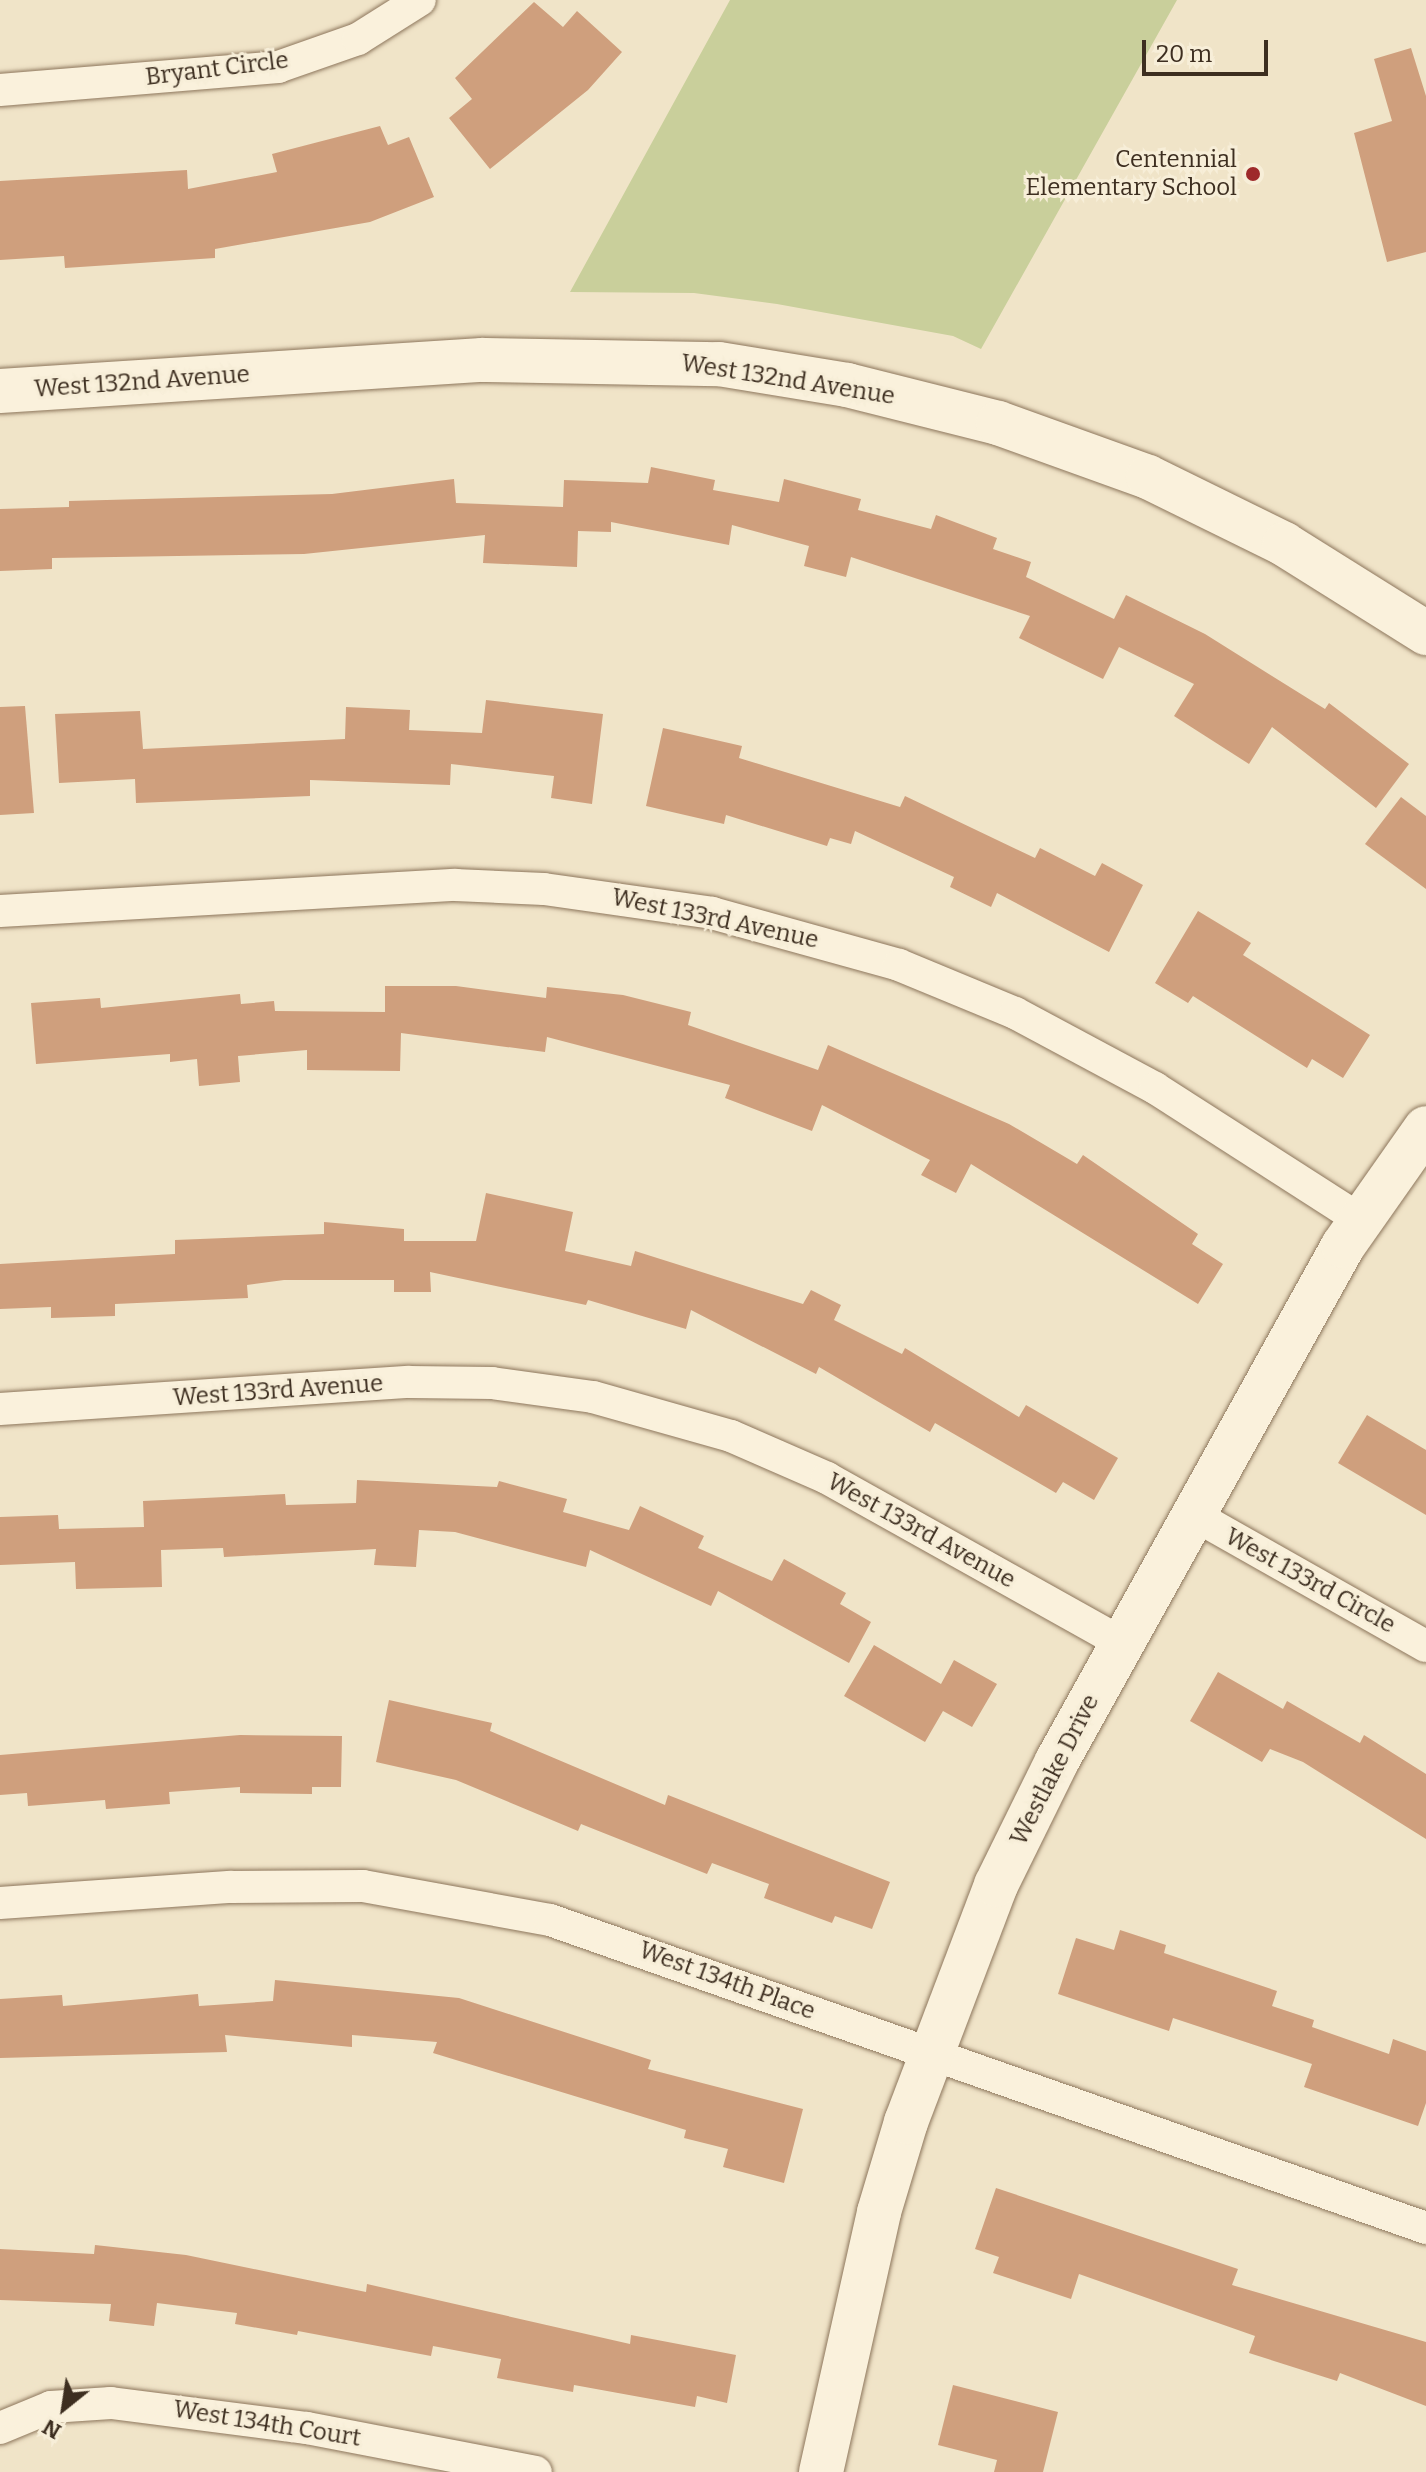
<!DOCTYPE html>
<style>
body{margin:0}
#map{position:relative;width:1426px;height:2472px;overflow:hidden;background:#f0e4c8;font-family:Bitter,serif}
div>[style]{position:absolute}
.green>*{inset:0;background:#c9cf9b}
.building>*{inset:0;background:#cf9f7d}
.roads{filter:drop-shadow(0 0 2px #8d765c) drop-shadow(0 0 2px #8d765c)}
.street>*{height:32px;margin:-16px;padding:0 16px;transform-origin:16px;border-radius:16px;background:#faf1dc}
.secondary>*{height:44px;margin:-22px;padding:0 22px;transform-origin:22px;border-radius:22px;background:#faf1dc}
.dots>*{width:22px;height:22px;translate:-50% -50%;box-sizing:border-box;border:4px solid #f7eed8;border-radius:50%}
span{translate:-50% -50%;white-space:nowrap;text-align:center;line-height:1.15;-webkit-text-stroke:6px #f7eed8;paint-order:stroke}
.street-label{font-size:24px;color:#3d2e20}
.poi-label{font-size:24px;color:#3d2e20}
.right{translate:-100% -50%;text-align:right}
.north{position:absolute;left:24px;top:2368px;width:80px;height:80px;-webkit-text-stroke:6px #f7eed8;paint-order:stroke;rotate:210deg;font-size:22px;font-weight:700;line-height:32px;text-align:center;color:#3d2e20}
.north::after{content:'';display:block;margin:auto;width:28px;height:36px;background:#3d2e20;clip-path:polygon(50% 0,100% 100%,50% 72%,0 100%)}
.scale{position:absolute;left:1142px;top:40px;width:126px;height:36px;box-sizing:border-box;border:4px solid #3d2e20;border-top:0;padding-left:10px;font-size:24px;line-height:28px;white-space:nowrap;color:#3d2e20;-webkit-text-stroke:6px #f7eed8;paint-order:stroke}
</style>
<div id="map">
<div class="green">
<div style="clip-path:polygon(730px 0,1177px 0,981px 349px,953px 336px,777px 304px,694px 293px,570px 292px)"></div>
</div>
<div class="building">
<div style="clip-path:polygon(534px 2px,563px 27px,577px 11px,622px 52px,588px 90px,490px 169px,449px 118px,472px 99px,455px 78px)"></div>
<div style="clip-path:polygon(1411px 48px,1426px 96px,1426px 252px,1387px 262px,1354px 133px,1392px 121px,1374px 59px)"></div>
<div style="clip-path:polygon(380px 126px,388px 145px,409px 137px,434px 197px,370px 222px,215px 249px,215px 258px,65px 268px,64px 256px,0 260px,0 181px,187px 170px,188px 189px,277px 172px,272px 154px)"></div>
<div style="clip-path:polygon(651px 467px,715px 480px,713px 490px,779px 502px,784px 479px,861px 499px,858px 510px,931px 529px,936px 515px,997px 538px,993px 549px,1031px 562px,1026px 577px,1114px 619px,1126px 595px,1205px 634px,1325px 709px,1329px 703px,1409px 764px,1376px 808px,1272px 727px,1249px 764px,1174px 716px,1194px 684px,1119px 647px,1103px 679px,1019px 638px,1030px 616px,851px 557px,846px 577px,804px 566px,809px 546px,732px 525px,729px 545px,611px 522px,611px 532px,578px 531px,577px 567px,483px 563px,485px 535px,304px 554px,52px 558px,52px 569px,0 571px,0 509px,69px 507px,69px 501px,332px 494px,454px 479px,456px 503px,563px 507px,564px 480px,648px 483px)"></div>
<div style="clip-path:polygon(486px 700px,603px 714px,592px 804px,551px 798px,554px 776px,451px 764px,450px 785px,310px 780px,310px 796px,136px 803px,135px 779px,59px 783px,55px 714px,140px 711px,143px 749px,345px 739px,346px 707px,410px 710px,409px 730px,482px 733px)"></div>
<div style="clip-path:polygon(25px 706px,34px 813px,0 815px,0 707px)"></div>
<div style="clip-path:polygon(663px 728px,742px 746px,739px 758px,900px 807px,905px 796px,1035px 858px,1040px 848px,1095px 876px,1102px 863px,1143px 885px,1109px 952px,997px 893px,991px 907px,950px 887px,954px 877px,855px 831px,851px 844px,830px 838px,827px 846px,726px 815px,724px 824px,646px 806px)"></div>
<div style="clip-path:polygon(1401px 797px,1426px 816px,1426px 889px,1365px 844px)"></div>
<div style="clip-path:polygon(1198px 911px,1251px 943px,1243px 955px,1370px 1035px,1343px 1078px,1312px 1059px,1307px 1068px,1193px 996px,1188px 1003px,1155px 983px)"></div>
<div style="clip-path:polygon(385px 986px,456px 986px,546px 998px,547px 987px,623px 995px,691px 1012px,688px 1025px,818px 1070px,828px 1045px,1009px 1124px,1077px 1164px,1083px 1155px,1198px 1234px,1192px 1244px,1223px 1264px,1198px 1304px,971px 1164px,956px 1193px,921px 1175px,930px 1160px,822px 1105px,812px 1131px,725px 1098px,730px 1085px,547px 1037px,545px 1052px,401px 1033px,400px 1071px,307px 1070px,307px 1050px,238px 1056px,240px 1082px,199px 1086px,197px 1059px,170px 1062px,170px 1054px,36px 1064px,31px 1003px,100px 998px,101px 1008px,240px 994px,241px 1004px,274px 1001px,275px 1011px,385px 1012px)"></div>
<div style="clip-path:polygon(486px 1193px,573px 1212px,565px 1251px,631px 1266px,635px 1251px,803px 1304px,811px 1290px,841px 1305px,834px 1320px,902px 1354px,905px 1348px,1019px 1417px,1026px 1405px,1118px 1458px,1094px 1500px,1063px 1482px,1056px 1493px,935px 1423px,930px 1432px,819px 1367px,816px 1374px,691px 1310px,686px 1329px,588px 1300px,586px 1305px,430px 1272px,431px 1292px,394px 1292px,394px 1280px,284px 1280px,247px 1285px,248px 1298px,115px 1304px,115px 1316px,51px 1318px,51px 1307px,0 1309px,0 1264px,175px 1254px,175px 1240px,324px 1234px,324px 1222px,404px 1229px,404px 1241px,476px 1241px)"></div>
<div style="clip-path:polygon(1367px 1415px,1426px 1450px,1426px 1515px,1338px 1463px)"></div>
<div style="clip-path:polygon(357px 1480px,497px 1487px,499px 1481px,567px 1499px,563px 1512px,629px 1530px,640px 1506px,704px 1536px,698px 1548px,772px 1581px,784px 1559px,846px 1593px,840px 1604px,871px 1622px,849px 1663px,718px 1591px,711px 1606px,590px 1550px,586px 1567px,455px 1532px,419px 1530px,416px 1567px,374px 1565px,376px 1549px,224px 1557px,223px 1548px,161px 1550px,162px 1587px,76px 1589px,75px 1562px,0 1565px,0 1517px,58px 1515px,59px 1529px,144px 1527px,143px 1501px,285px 1494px,286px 1505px,356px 1503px)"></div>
<div style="clip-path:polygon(874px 1645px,941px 1684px,954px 1660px,997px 1684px,972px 1727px,943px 1711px,925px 1742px,844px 1696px)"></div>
<div style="clip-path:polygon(1218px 1672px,1283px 1709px,1287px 1701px,1360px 1743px,1364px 1735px,1426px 1774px,1426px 1839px,1303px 1762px,1270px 1749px,1262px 1762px,1190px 1721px)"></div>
<div style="clip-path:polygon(389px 1700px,492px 1723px,490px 1731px,665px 1805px,668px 1795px,890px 1882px,872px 1929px,835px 1916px,832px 1923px,764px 1898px,769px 1884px,712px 1863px,707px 1874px,581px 1824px,578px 1831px,456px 1780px,376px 1762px)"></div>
<div style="clip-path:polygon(240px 1735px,342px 1736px,341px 1787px,312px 1787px,312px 1794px,240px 1793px,240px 1787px,169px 1792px,170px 1804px,106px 1809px,105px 1800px,28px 1806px,27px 1793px,0 1795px,0 1755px)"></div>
<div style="clip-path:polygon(1120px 1930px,1166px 1945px,1164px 1953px,1277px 1991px,1272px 2006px,1314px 2020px,1312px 2027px,1389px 2054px,1393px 2039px,1426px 2051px,1426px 2103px,1418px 2126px,1304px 2087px,1312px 2064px,1173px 2018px,1169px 2031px,1058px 1994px,1076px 1938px,1114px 1950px)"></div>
<div style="clip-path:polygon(275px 1980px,459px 1998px,651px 2060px,648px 2069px,803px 2109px,784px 2183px,723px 2167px,728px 2149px,684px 2138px,686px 2130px,433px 2053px,437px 2042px,352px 2035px,352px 2047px,225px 2035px,227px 2052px,0 2058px,0 1999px,62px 1995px,63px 2006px,198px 1994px,199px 2006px,273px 2001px)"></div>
<div style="clip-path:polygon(996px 2188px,1238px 2269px,1232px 2285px,1426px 2342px,1426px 2406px,1340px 2373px,1337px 2381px,1249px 2353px,1255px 2336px,1079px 2274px,1071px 2299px,993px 2273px,999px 2257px,975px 2249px)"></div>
<div style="clip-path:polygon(95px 2245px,186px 2255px,366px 2292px,367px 2284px,630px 2344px,631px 2335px,736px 2355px,727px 2403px,697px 2396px,695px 2407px,574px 2385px,573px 2392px,497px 2378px,501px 2359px,433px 2346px,431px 2356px,298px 2331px,297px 2335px,235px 2324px,237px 2313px,157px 2303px,154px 2326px,109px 2321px,111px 2304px,0 2300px,0 2249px,94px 2254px)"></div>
<div style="clip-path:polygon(953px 2385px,1058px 2412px,1043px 2472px,994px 2472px,997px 2460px,938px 2445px)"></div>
</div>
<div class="roads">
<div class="street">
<div style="left:0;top:90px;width:279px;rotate:-4.7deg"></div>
<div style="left:278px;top:67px;width:85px;rotate:-19.3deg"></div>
<div style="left:358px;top:39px;width:73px;rotate:-32.2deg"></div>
<div style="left:0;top:911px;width:456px;rotate:-3.3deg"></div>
<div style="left:455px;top:885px;width:89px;rotate:2.6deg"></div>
<div style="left:544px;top:889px;width:170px;rotate:8.1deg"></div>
<div style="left:712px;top:913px;width:194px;rotate:15.5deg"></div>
<div style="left:899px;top:965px;width:126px;rotate:22.5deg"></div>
<div style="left:1015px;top:1013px;width:159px;rotate:28.2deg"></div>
<div style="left:1155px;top:1088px;width:245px;rotate:32.7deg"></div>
<div style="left:0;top:1409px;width:410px;rotate:-3.8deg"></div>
<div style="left:409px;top:1382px;width:83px;rotate:0.7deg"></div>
<div style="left:492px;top:1383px;width:102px;rotate:7.9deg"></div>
<div style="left:593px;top:1397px;width:143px;rotate:15.8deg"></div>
<div style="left:731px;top:1436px;width:105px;rotate:23.6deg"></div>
<div style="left:827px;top:1478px;width:338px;rotate:29.2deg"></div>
<div style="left:1194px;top:1515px;width:266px;rotate:29.5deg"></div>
<div style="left:0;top:1903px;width:232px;rotate:-4deg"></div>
<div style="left:231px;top:1887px;width:132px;rotate:-0.4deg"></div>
<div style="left:363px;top:1886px;width:190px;rotate:10.3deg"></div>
<div style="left:550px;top:1920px;width:929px;rotate:19.37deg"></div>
<div style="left:0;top:2428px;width:55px;rotate:-22.4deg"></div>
<div style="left:51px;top:2407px;width:60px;rotate:-3.8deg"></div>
<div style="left:111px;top:2403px;width:198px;rotate:7.3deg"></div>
<div style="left:307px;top:2428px;width:233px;rotate:10.9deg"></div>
</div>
<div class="secondary">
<div style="left:0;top:391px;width:483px;rotate:-3.7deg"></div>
<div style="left:482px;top:360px;width:237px;rotate:1deg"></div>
<div style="left:719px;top:364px;width:130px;rotate:9.3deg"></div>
<div style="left:847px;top:385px;width:156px;rotate:14.1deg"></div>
<div style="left:998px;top:423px;width:159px;rotate:19.8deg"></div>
<div style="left:1148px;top:477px;width:152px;rotate:26.2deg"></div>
<div style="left:1284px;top:544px;width:168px;rotate:32.1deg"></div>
<div style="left:821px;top:2472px;width:266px;rotate:-77.4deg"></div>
<div style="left:879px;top:2212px;width:94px;rotate:-73.3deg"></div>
<div style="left:906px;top:2122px;width:254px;rotate:-69.2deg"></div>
<div style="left:996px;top:1885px;width:138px;rotate:-63.8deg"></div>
<div style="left:1057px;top:1761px;width:589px;rotate:-60.95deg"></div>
<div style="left:1343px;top:1246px;width:144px;rotate:-54.9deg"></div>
</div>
</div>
<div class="dots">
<div style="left:1253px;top:174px;background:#9e2a2b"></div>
</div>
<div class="street-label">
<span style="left:217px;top:69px;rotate:-7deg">Bryant Circle</span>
<span style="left:788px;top:380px;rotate:9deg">West 132nd Avenue</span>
<span style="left:142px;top:382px;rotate:-4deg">West 132nd Avenue</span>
<span style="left:715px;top:919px;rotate:12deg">West 133rd Avenue</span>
<span style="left:278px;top:1391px;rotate:-4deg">West 133rd Avenue</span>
<span style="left:921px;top:1531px;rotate:29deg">West 133rd Avenue</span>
<span style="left:1310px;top:1581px;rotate:29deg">West 133rd Circle</span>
<span style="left:1055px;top:1770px;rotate:-63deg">Westlake Drive</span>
<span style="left:727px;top:1981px;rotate:20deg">West 134th Place</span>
<span style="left:267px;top:2424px;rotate:9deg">West 134th Court</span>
</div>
<div class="poi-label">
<span class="right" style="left:1237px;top:174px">Centennial<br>Elementary School</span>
</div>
<div class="north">N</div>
<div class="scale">20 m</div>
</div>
